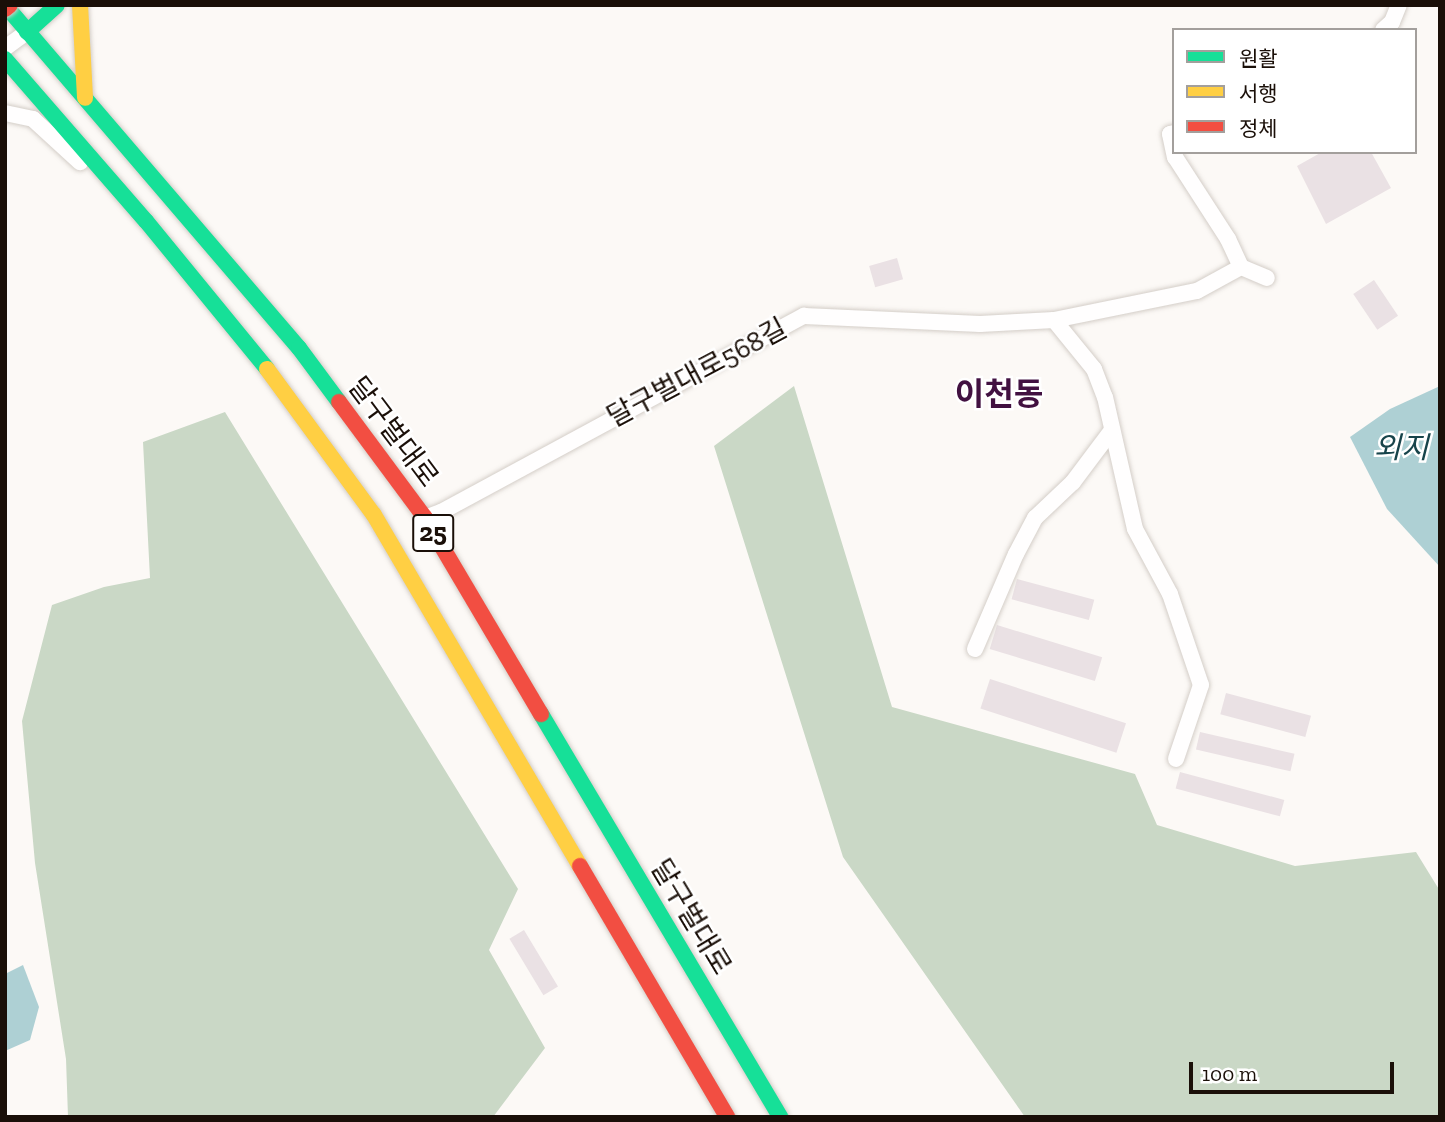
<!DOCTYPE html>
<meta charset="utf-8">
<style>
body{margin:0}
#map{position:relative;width:1445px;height:1122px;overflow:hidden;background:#fcf9f6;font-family:"Zilla Slab","Noto Sans KR",serif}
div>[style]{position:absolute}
.forest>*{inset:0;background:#cad8c6}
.water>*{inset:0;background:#aed0d4}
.building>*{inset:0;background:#eae1e4;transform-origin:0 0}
.roads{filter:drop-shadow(0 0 2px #d4cec8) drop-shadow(0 0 2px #d4cec8)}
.street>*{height:16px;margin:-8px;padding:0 8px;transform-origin:8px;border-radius:8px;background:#fffefe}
.fast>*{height:16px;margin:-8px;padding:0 8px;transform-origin:8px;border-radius:8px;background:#16e098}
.slow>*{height:16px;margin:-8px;padding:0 8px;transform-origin:8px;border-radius:8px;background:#ffcf43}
.jam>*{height:16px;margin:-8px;padding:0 8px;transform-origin:8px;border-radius:8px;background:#f24e42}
.bridges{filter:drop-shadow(0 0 2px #d4cec8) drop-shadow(0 0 2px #d4cec8)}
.jam-bridge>*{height:16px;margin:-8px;padding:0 8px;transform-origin:8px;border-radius:8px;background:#f24e42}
span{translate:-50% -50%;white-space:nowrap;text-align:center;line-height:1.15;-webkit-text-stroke:5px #fff;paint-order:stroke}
.shield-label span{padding:2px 5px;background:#fff;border:2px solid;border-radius:5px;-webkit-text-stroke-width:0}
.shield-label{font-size:26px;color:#1a0f08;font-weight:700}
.street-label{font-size:28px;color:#1a0f08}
.water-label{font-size:30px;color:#17444b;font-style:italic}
.quarter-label{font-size:32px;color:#421141;font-weight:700}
.frame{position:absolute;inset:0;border:7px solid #1a0f08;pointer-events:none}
.legend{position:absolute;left:1172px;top:28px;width:245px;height:126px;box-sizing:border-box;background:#fff;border:2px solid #a39f9c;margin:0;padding:9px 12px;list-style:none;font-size:21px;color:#1a0f08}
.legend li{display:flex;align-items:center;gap:14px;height:35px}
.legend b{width:35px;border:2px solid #a39f9c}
.scale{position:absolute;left:1189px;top:1062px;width:205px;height:32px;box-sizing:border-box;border:4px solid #1a0f08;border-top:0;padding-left:9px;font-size:21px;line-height:24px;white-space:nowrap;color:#1a0f08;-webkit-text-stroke:5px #fff;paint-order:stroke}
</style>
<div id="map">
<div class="forest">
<div style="clip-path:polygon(794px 386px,892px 707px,1135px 774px,1157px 825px,1295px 866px,1416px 852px,1440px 891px,1440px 1117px,1025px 1117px,843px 857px,714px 446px)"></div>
<div style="clip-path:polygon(225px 412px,518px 889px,489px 950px,545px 1048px,493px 1117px,68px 1117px,66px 1059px,35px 863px,22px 721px,52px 605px,104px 587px,150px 578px,143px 442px)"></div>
</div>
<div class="water">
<div style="clip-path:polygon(1440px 386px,1440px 567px,1387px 509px,1350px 437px,1390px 409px)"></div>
<div style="clip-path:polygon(23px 965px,39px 1007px,30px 1040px,5px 1051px,5px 974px)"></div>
</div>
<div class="building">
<div style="clip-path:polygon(1322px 152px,1371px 152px,1391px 188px,1326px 224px,1297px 166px)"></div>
<div style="left:897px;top:258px;width:22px;height:29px;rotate:74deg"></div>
<div style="left:1374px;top:280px;width:43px;height:25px;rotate:56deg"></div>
<div style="left:1017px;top:579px;width:80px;height:21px;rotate:15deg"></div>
<div style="left:997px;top:625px;width:110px;height:25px;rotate:17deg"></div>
<div style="left:990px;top:679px;width:143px;height:31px;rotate:18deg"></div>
<div style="left:1226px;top:693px;width:88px;height:22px;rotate:15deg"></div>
<div style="left:1200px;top:732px;width:97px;height:18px;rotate:13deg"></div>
<div style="left:1180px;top:772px;width:108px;height:17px;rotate:15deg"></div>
<div style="left:524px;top:930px;width:66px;height:17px;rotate:59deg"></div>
</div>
<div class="roads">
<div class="street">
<div style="left:1383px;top:30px;width:12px;rotate:-42deg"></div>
<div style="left:1392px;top:22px;width:18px;rotate:-68deg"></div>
<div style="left:5px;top:48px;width:27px;rotate:-36deg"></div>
<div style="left:5px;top:113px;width:29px;rotate:12deg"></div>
<div style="left:33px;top:119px;width:64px;rotate:42.5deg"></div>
<div style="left:1174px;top:133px;width:4px;rotate:166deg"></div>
<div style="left:1170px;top:134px;width:24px;rotate:78deg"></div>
<div style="left:1175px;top:157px;width:98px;rotate:57.1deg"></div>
<div style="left:1228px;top:239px;width:31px;rotate:65deg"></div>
<div style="left:1054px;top:320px;width:63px;rotate:50.8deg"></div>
<div style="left:1094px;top:369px;width:30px;rotate:69deg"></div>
<div style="left:1105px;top:397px;width:135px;rotate:77.2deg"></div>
<div style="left:1135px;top:529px;width:74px;rotate:61.7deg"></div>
<div style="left:1170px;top:594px;width:96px;rotate:71.2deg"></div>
<div style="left:1201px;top:685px;width:78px;rotate:108.7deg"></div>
<div style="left:425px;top:518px;width:17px;rotate:-21deg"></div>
<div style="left:441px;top:512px;width:413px;rotate:-28.4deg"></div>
<div style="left:804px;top:316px;width:176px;rotate:2.6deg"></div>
<div style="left:980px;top:324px;width:74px;rotate:-3.1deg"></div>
<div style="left:1054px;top:320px;width:146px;rotate:-11.5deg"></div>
<div style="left:1197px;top:291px;width:50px;rotate:-28.6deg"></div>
<div style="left:1241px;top:267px;width:28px;rotate:23deg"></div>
<div style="left:975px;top:649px;width:103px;rotate:-66.7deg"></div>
<div style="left:1016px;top:554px;width:41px;rotate:-62.2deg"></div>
<div style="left:1035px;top:518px;width:52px;rotate:-43.5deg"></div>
<div style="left:1073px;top:482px;width:65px;rotate:-53.1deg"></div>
</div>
<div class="fast">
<div style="left:5px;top:5px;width:452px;rotate:49.4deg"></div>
<div style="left:299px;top:348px;width:67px;rotate:53.5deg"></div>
<div style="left:27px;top:32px;width:40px;rotate:-42deg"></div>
<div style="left:5px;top:59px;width:215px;rotate:49deg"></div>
<div style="left:146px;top:221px;width:191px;rotate:50.7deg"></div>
<div style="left:541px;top:714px;width:469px;rotate:59.3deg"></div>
</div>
<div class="slow">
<div style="left:80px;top:5px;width:93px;rotate:86.9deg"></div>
<div style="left:267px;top:369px;width:181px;rotate:53.8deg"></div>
<div style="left:374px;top:515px;width:407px;rotate:59.6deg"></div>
</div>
<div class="jam">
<div style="left:339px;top:402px;width:144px;rotate:53.4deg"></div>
<div style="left:425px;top:518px;width:228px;rotate:59.4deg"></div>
<div style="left:580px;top:866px;width:291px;rotate:59.6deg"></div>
</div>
</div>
<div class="bridges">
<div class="jam-bridge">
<div style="left:5px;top:9px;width:6px;rotate:-39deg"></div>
</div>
</div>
<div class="shield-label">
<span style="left:433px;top:533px">25</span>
</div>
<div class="street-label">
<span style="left:697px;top:373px;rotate:-28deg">달구벌대로568길</span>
<span style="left:393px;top:432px;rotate:53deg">달구벌대로</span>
<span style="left:691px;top:917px;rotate:59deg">달구벌대로</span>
</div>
<div class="water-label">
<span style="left:1401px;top:448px">외지</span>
</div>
<div class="quarter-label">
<span style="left:999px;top:394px">이천동</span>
</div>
<div class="frame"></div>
<ul class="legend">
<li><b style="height:9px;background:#16e098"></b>원활</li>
<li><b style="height:9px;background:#ffcf43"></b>서행</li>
<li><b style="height:9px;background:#f24e42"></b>정체</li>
</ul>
<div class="scale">100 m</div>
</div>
